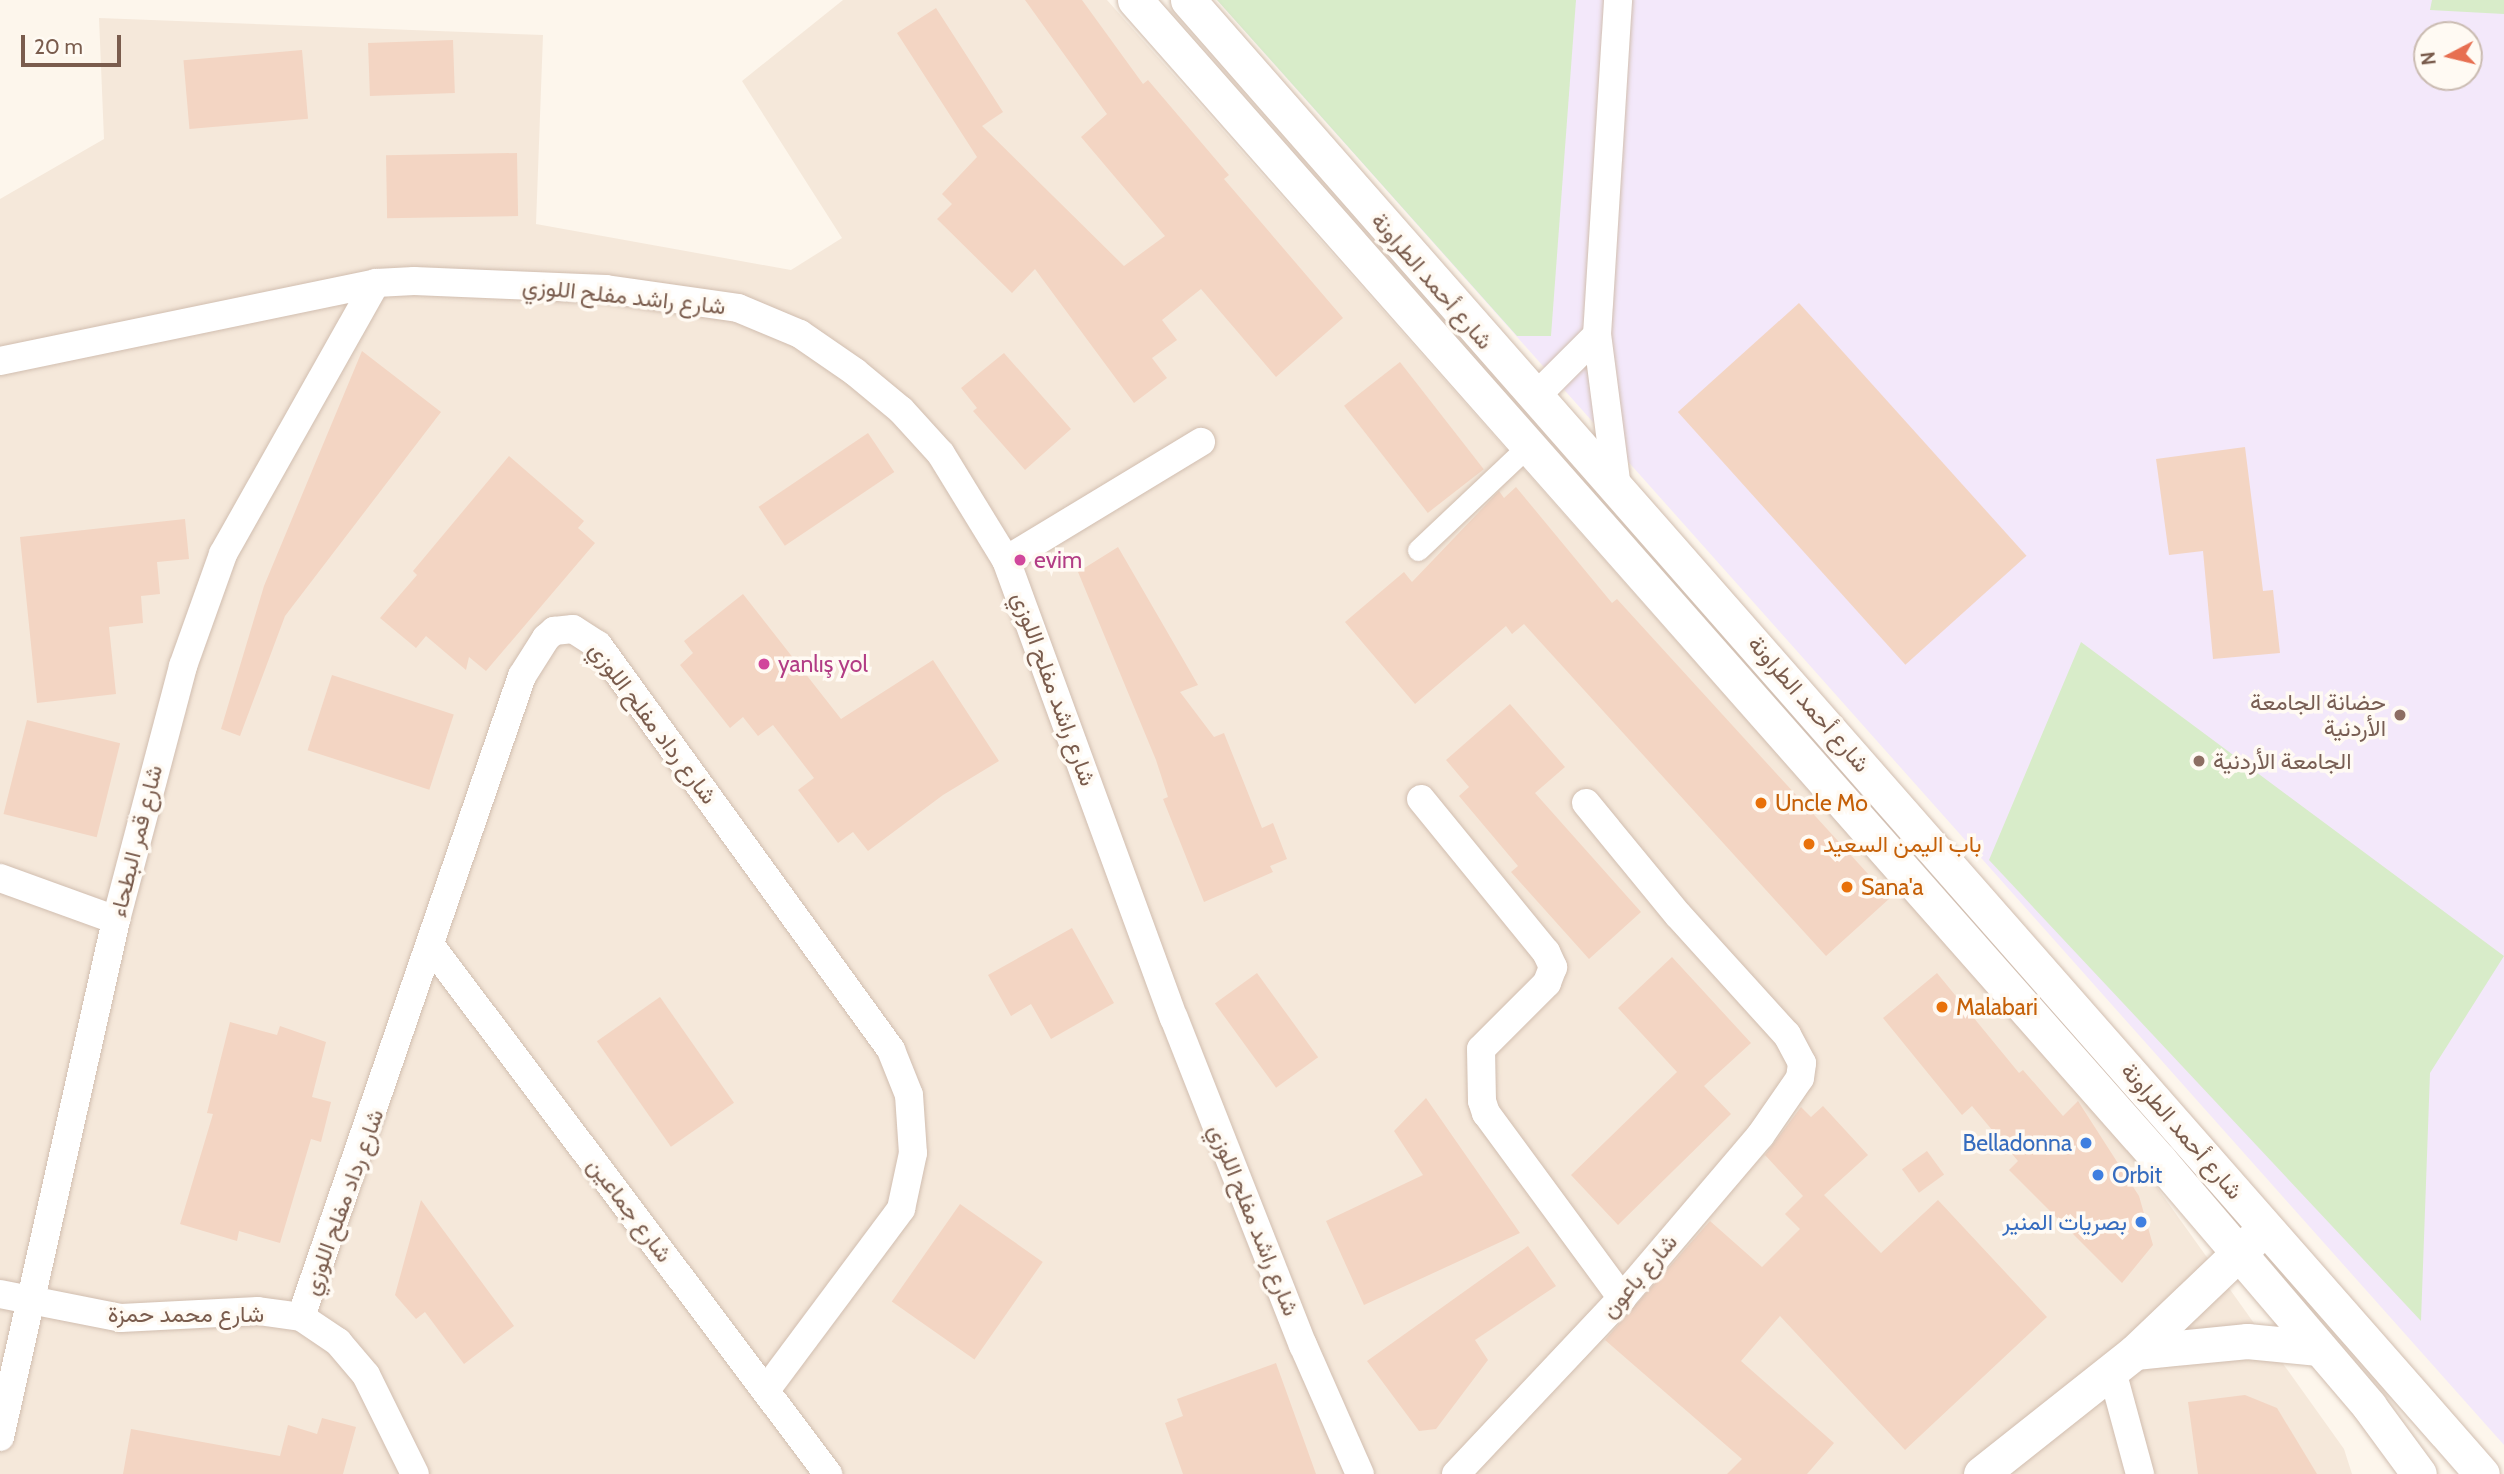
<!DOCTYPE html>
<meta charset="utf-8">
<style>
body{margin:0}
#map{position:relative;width:2504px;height:1474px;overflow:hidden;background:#fdf6ec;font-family:Cabin,Vazirmatn,sans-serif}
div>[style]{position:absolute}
.residential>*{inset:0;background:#f5e8da}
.education>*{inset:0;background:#f3e8fa}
.green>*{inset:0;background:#d8ecc9}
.building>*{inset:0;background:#f3d5c3;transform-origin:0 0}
.roads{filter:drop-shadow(0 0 2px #d1beb0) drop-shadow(0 0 2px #d1beb0)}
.pedestrian>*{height:21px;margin:-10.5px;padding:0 10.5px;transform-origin:10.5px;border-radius:10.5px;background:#fff}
.minor>*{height:28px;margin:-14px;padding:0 14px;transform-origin:14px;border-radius:14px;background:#fff}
.tertiary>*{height:35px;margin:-17.5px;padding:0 17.5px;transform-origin:17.5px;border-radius:17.5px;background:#fff}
.dots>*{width:19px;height:19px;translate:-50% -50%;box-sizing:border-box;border:4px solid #fffaf3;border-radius:50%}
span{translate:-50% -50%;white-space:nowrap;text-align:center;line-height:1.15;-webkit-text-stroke:7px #fffaf3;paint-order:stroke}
.street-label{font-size:23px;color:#7a5c4d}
.hotel-label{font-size:23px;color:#b23c85}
.left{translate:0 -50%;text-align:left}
.education-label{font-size:23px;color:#785e54}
.right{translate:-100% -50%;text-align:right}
.food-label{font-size:23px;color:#c56008}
.shop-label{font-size:23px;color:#366cbe}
.north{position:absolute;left:2413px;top:21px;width:70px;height:70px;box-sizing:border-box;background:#fffaf3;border:2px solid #cabbb1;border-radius:50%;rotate:263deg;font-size:19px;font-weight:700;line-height:28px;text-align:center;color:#7a5c4d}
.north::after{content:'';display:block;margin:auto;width:24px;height:32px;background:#e76f51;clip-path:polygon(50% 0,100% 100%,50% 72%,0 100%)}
.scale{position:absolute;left:21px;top:35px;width:100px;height:32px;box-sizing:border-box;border:4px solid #7a5c4d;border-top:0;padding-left:9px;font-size:21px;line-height:24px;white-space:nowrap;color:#7a5c4d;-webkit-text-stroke:5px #fffaf3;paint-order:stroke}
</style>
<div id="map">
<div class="residential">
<div style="clip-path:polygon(843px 0,1107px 0,2136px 1158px,2344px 1449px,2352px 1474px,0 1474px,0 199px,104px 139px,99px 18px,543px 35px,536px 224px,791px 270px,842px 238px,742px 81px)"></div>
</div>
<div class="education">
<div style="clip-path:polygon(evenodd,1217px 0,2504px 0,2504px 1445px,1217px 0,2427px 35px,2469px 35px,2469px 77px,2427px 77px,2427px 35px)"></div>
</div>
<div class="green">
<div style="clip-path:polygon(1217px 0,1576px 0,1551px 336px,1517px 336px)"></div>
<div style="clip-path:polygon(2432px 0,2504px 0,2504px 14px,2430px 10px)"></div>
<div style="clip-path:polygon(2081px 642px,2504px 956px,2430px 1073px,2421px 1321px,1989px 860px)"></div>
</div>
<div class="building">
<div style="clip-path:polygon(1025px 0,1082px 0,1143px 84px,1148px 80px,1229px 175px,1224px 179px,1343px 318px,1276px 377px,1201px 289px,1162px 320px,1177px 340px,1152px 358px,1167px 378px,1134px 403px,1035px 269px,1012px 293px,937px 219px,952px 204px,942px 194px,977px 157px,897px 33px,936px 8px,1003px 112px,982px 126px,1124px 266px,1165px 236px,1081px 137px,1107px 114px)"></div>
<div style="left:453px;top:40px;width:53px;height:85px;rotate:88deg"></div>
<div style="left:302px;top:50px;width:69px;height:119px;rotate:85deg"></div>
<div style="left:517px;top:153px;width:63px;height:131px;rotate:89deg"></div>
<div style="left:1799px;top:303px;width:340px;height:163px;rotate:48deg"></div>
<div style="clip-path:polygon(362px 351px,441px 412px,285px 616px,240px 736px,221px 729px,264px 586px)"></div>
<div style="clip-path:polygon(1004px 353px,1071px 429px,1025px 470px,973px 411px,977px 408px,961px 388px)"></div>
<div style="left:1400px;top:362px;width:136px;height:71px;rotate:52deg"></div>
<div style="left:868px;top:433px;width:47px;height:132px;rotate:56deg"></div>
<div style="clip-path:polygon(2245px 447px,2263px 591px,2273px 590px,2280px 653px,2213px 659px,2203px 551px,2169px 555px,2156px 459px)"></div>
<div style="clip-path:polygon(509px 456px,584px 521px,578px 528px,595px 543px,486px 671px,469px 657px,466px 670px,426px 636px,416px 648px,380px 618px,417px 575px,413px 571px)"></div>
<div style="clip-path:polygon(1516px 487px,1612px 603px,1617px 599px,1890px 898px,1826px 956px,1524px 624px,1512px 634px,1506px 626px,1415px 704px,1345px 622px,1404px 572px,1412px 582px,1499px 491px,1504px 498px)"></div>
<div style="clip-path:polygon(185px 519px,189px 559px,157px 562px,160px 594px,141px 596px,143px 623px,109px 627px,116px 694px,37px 703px,20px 537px)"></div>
<div style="clip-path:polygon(1118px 547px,1198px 685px,1180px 692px,1214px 737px,1224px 733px,1262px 828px,1273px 823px,1287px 859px,1270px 866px,1273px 872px,1204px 902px,1163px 799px,1168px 797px,1156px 760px,1078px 572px)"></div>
<div style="clip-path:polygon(743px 594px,841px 719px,933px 660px,999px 761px,943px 795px,868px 851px,853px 832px,838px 843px,798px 790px,814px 778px,773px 725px,758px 736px,743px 717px,730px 728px,680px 665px,693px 653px,684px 641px)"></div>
<div style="left:332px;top:675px;width:128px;height:79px;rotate:18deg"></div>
<div style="clip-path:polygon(1510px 704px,1565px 767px,1535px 793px,1641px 912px,1589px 959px,1511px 872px,1518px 866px,1459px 796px,1469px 787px,1446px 760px)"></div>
<div style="left:27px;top:720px;width:96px;height:97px;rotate:14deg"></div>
<div style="clip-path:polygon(1072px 928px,1114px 1003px,1051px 1039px,1031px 1004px,1011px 1016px,988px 975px)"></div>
<div style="clip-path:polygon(1672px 957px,1751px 1043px,1704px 1086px,1731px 1114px,1618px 1225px,1571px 1175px,1677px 1072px,1618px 1008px)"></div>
<div style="left:1257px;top:973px;width:104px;height:52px;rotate:54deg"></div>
<div style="clip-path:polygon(1937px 973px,2019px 1073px,2023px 1070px,2063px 1116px,2078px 1101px,2139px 1196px,2153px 1245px,2122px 1283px,2009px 1170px,2018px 1161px,1972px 1106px,1962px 1115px,1883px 1018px)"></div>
<div style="left:660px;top:997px;width:129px;height:77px;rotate:55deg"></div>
<div style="clip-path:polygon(230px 1022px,277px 1035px,280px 1026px,326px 1042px,312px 1097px,331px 1102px,321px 1142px,311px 1139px,280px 1243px,239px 1231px,237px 1241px,180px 1224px,213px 1114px,207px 1113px)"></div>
<div style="clip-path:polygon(1426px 1098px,1520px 1233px,1364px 1305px,1326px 1221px,1423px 1175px,1394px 1131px)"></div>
<div style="clip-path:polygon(1823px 1106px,1868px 1155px,1824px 1195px,1881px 1253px,1938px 1200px,2047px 1317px,1905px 1450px,1780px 1316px,1741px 1361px,1834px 1443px,1807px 1474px,1727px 1474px,1742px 1459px,1605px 1340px,1710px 1221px,1762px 1267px,1800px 1229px,1785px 1214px,1803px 1196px,1765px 1155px,1801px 1107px,1811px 1117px)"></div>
<div style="left:1927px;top:1151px;width:29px;height:31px;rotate:54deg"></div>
<div style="clip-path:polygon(421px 1200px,514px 1326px,464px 1364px,425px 1312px,416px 1319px,395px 1295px)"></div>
<div style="left:960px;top:1204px;width:101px;height:119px;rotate:35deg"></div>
<div style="clip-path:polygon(1528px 1246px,1556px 1286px,1475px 1340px,1488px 1360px,1436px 1429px,1419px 1431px,1367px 1361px)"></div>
<div style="clip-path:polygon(1276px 1363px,1316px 1474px,1183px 1474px,1165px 1423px,1183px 1416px,1177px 1399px)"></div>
<div style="clip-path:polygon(2245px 1395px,2277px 1408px,2317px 1474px,2198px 1474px,2188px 1402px)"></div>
<div style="clip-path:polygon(322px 1418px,356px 1427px,343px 1474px,123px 1474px,131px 1429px,280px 1456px,288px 1425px,317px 1434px)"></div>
</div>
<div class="roads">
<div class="pedestrian">
<div style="left:1418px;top:550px;width:151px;rotate:-43.4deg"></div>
</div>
<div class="minor">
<div style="left:0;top:361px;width:384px;rotate:-11.7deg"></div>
<div style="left:376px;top:283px;width:38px;rotate:-3deg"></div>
<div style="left:414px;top:281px;width:192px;rotate:2.4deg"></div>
<div style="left:606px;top:289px;width:133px;rotate:8.2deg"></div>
<div style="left:738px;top:308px;width:67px;rotate:22.8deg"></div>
<div style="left:800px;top:334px;width:67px;rotate:34.6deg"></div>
<div style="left:855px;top:372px;width:60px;rotate:39.6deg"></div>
<div style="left:901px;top:410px;width:59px;rotate:47.7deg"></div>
<div style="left:941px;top:454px;width:124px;rotate:58.5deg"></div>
<div style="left:1006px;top:560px;width:488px;rotate:69.9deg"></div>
<div style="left:1174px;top:1018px;width:352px;rotate:68.5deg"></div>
<div style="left:1303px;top:1345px;width:141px;rotate:66.2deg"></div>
<div style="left:1534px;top:398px;width:89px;rotate:-45deg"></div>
<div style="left:1617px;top:488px;width:154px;rotate:-97.4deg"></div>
<div style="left:1597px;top:335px;width:336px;rotate:-86.4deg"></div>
<div style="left:1006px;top:560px;width:228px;rotate:-31.2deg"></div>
<div style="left:1421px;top:799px;width:198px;rotate:50.8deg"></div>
<div style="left:1546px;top:952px;width:17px;rotate:65deg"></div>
<div style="left:1553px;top:967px;width:17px;rotate:111deg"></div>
<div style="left:1547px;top:983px;width:93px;rotate:135deg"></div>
<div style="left:1481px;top:1049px;width:52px;rotate:88.9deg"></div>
<div style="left:1482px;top:1101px;width:13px;rotate:72deg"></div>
<div style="left:1486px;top:1113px;width:230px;rotate:53.7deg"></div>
<div style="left:0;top:878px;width:123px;rotate:19.9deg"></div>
<div style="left:431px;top:946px;width:661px;rotate:53.06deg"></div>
<div style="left:0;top:1294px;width:123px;rotate:11.2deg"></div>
<div style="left:121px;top:1318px;width:137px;rotate:-2.9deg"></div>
<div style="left:258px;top:1311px;width:43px;rotate:7.9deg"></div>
<div style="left:301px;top:1317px;width:45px;rotate:34deg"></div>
<div style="left:338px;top:1342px;width:43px;rotate:49.7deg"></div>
<div style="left:366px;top:1375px;width:110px;rotate:63.7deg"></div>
<div style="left:301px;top:1317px;width:678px;rotate:-70.98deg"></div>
<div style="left:522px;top:676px;width:45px;rotate:-57.7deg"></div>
<div style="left:546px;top:638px;width:11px;rotate:-41deg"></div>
<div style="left:554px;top:631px;width:19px;rotate:-6deg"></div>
<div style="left:573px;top:629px;width:30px;rotate:33deg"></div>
<div style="left:598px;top:645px;width:500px;rotate:54.1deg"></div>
<div style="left:891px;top:1050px;width:48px;rotate:68.2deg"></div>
<div style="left:909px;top:1095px;width:58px;rotate:86.1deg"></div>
<div style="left:913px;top:1153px;width:57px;rotate:102.1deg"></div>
<div style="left:901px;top:1209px;width:226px;rotate:126.7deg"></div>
<div style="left:2112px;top:1371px;width:107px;rotate:74.8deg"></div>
<div style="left:0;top:1437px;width:530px;rotate:-77.35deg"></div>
<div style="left:116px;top:920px;width:263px;rotate:-75.2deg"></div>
<div style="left:183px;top:666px;width:119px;rotate:-70.3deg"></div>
<div style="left:223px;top:554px;width:311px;rotate:-60.6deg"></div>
<div style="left:1456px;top:1474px;width:242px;rotate:-46.7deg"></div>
<div style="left:1622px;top:1298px;width:213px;rotate:-49.6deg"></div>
<div style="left:1760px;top:1136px;width:70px;rotate:-55.4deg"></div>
<div style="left:1800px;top:1078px;width:15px;rotate:-82deg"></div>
<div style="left:1802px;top:1063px;width:32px;rotate:-118deg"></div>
<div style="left:1787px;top:1035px;width:162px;rotate:-132.2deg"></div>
<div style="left:1678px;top:915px;width:145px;rotate:-129.4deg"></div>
</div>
<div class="tertiary">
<div style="left:1135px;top:0;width:1549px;rotate:48.56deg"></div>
<div style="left:2160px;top:1161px;width:322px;rotate:49.5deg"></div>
<div style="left:2369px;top:1406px;width:84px;rotate:53.7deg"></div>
<div style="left:1188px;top:0;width:1961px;rotate:48.72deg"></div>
<div style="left:2135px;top:1352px;width:113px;rotate:-5.6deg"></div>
<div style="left:2247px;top:1341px;width:72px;rotate:5.6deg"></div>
<div style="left:1981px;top:1474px;width:196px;rotate:-38.4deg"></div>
<div style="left:2135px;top:1352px;width:161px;rotate:-43.7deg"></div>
</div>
</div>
<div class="dots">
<div style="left:1020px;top:560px;background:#d1479c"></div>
<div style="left:764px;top:664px;background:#d1479c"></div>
<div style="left:2400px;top:715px;background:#8d6e63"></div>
<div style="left:2199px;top:761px;background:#8d6e63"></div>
<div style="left:1761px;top:803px;background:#e8710a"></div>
<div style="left:1809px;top:844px;background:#e8710a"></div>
<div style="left:1847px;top:887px;background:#e8710a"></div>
<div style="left:1942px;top:1007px;background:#e8710a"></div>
<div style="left:2086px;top:1143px;background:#3f7fe0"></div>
<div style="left:2098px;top:1175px;background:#3f7fe0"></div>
<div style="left:2141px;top:1222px;background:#3f7fe0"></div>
</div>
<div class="street-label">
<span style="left:1432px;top:281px;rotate:49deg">شارع أحمد الطراونة</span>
<span style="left:624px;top:296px;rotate:6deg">شارع راشد مفلح اللوزي</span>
<span style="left:1054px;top:689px;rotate:70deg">شارع راشد مفلح اللوزي</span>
<span style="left:1809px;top:704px;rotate:49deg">شارع أحمد الطراونة</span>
<span style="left:653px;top:723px;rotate:53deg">شارع رداد مفلح اللوزي</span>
<span style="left:136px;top:841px;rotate:-76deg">شارع قمر البطحاء</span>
<span style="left:2182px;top:1131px;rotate:49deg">شارع أحمد الطراونة</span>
<span style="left:343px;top:1202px;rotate:-70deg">شارع رداد مفلح اللوزي</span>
<span style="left:630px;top:1210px;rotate:53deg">شارع جماعين</span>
<span style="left:1254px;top:1220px;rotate:68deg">شارع راشد مفلح اللوزي</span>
<span style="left:1639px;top:1276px;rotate:-49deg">شارع باعون</span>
<span style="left:186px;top:1314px">شارع محمد حمزة</span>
</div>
<div class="hotel-label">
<span class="left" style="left:1034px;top:560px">evim</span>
<span class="left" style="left:778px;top:664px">yanlış yol</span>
</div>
<div class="education-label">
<span class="right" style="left:2386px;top:715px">حضانة الجامعة<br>الأردنية</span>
<span class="left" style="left:2213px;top:761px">الجامعة الأردنية</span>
</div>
<div class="food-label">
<span class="left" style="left:1775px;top:803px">Uncle Mo</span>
<span class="left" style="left:1823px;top:844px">باب اليمن السعيد</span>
<span class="left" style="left:1861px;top:887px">Sana'a</span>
<span class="left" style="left:1956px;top:1007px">Malabari</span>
</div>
<div class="shop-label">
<span class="right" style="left:2072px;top:1143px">Belladonna</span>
<span class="left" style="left:2112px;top:1175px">Orbit</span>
<span class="right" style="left:2127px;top:1222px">بصريات المنير</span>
</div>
<div class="north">N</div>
<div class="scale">20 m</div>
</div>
